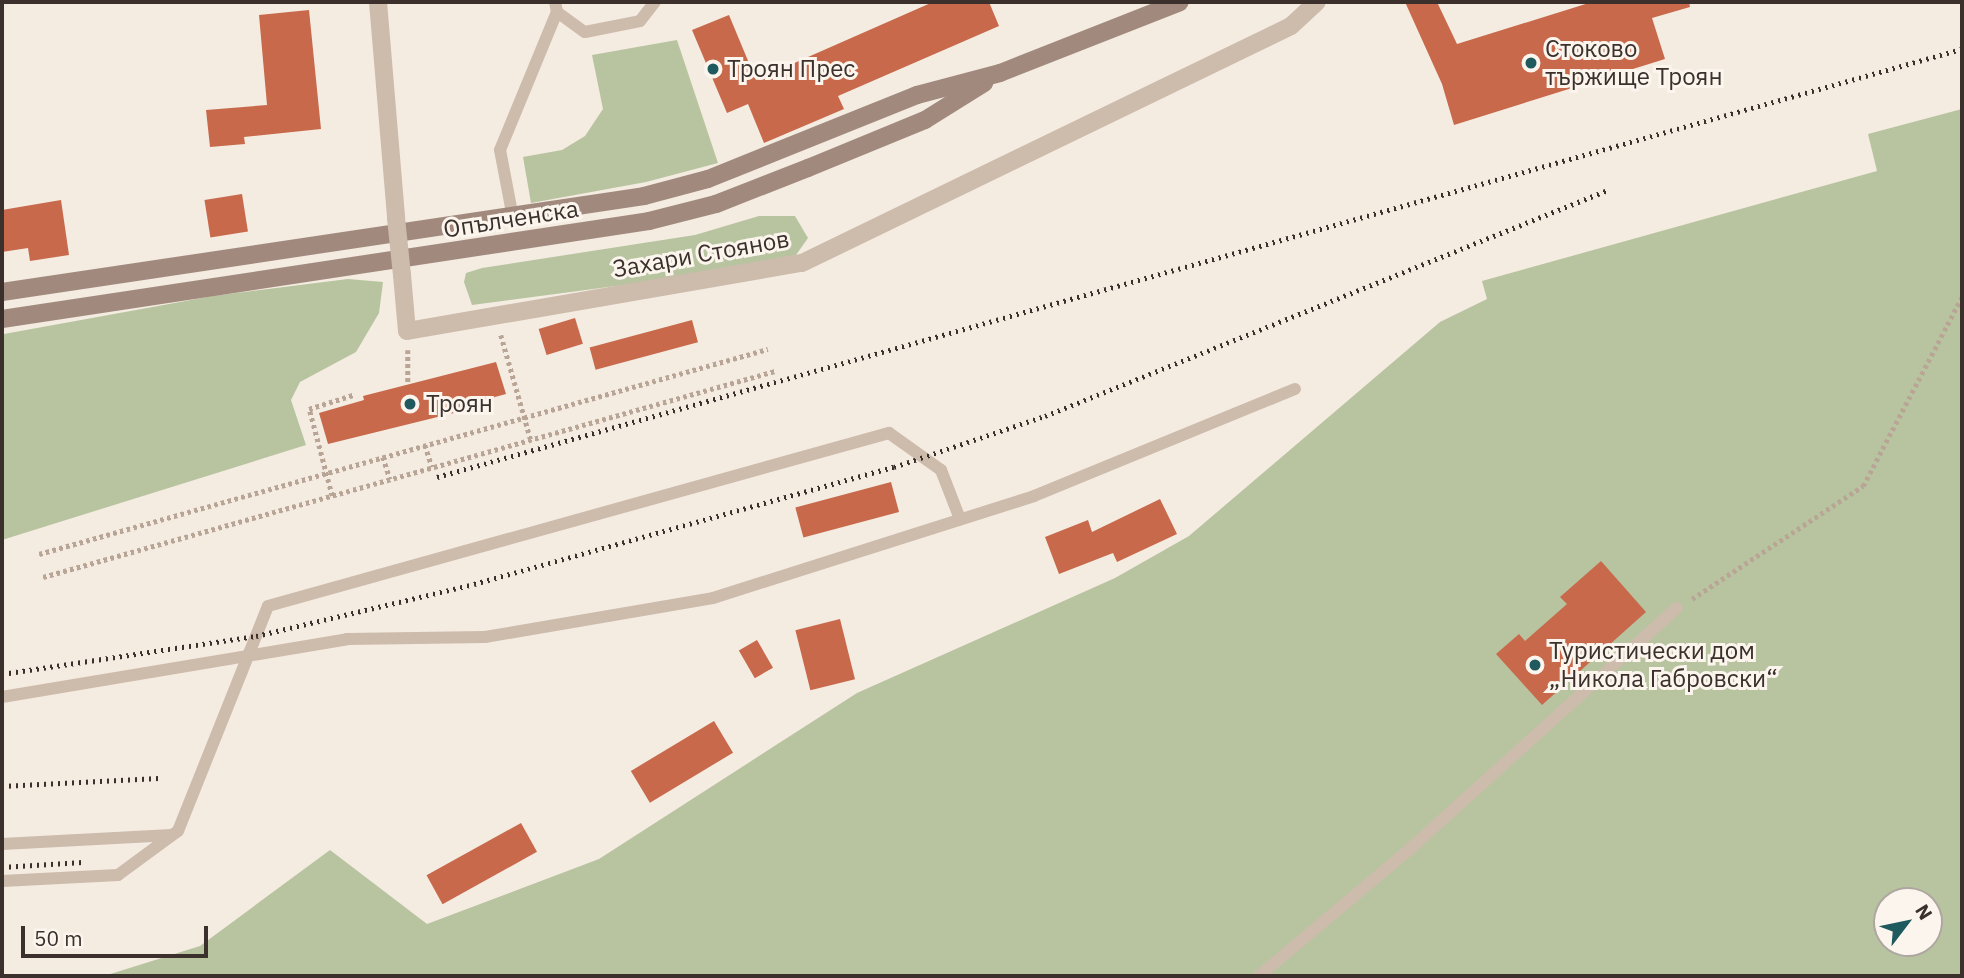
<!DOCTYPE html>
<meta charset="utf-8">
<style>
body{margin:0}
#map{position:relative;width:1964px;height:978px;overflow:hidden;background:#f4ebe1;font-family:"IBM Plex Sans",sans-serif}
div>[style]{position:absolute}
.green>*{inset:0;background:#b8c4a0}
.building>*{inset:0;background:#c8694b;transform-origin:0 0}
.path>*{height:4.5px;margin-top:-2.25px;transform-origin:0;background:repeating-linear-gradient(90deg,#b9a596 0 3.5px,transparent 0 7px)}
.lane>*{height:12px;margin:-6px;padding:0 6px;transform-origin:6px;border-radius:6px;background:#cdbbac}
.street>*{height:18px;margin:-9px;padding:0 9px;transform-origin:9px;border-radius:9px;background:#cdbbac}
.secondary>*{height:18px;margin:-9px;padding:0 9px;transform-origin:9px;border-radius:9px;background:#a18a7d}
.rail>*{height:5px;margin-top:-2.5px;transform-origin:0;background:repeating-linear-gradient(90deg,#3b302b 0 2px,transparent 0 7px)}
.street-bridge>*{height:18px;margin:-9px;padding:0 9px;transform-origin:9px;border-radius:9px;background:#cdbbac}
.dots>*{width:19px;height:19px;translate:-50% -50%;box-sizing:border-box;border:4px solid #fbf5ee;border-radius:50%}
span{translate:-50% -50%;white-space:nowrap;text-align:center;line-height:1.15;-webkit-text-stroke:6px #fbf5ee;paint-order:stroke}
.poi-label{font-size:24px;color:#3b302b}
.left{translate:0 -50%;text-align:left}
.street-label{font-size:24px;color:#3b302b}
.frame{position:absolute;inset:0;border:4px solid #3b302b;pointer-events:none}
.north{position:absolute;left:1873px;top:887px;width:70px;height:70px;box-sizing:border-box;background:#fbf5ee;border:2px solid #aea6a0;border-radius:50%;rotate:58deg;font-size:19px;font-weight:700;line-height:28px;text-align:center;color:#3b302b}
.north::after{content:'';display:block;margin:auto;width:24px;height:32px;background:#1f5a5e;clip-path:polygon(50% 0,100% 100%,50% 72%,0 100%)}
.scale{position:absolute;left:21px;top:926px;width:187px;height:32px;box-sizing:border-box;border:4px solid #3b302b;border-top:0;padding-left:9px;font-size:21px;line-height:24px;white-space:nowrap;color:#3b302b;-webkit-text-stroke:5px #fbf5ee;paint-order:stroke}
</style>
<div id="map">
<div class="green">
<div style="clip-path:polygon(677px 40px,718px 163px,646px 182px,531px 203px,523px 157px,562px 150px,585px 136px,603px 109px,592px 55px)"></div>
<div style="clip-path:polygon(evenodd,1962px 109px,1962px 976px,104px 976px,200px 946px,330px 850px,427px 924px,599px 859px,857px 693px,1115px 578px,1189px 536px,1440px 322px,1487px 299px,1482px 281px,1877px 171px,1868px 134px,1962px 109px,1887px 901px,1929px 901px,1929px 943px,1887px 943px,1887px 901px)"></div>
<div style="clip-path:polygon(759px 216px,795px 216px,808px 238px,796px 255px,722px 272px,472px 305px,464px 282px,466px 273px,482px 268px,695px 235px)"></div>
<div style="clip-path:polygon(348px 279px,383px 282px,379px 313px,356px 352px,300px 382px,291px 400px,306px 445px,2px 540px,4px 334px,213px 296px)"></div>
</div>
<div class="building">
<div style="clip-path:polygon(933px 2px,989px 2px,999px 26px,838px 96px,844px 109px,764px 143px,748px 104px,727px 113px,692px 30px,729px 15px,756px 80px)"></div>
<div style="clip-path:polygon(1405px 2px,1437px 2px,1457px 44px,1592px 2px,1689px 2px,1690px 7px,1652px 18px,1665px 59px,1454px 125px,1442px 84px)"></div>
<div style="clip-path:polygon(309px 10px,321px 129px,244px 137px,245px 144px,210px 147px,206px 110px,267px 105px,259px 15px)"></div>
<div style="left:242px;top:194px;width:38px;height:38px;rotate:81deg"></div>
<div style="clip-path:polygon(61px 200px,69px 255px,30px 261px,28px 248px,2px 252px,2px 210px)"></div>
<div style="left:575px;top:318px;width:27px;height:38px;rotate:73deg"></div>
<div style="left:692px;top:320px;width:23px;height:106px;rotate:75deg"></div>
<div style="clip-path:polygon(496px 362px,506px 394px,465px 405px,466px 410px,328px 444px,319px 413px,364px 400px,363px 396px)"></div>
<div style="left:891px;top:482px;width:31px;height:99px;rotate:75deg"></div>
<div style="clip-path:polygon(1160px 499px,1177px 534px,1117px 562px,1113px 553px,1059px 574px,1045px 537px,1088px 520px,1092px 532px)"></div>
<div style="clip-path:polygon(1601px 561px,1646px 612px,1542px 705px,1496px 654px,1519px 634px,1525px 641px,1567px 604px,1560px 597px)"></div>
<div style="left:840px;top:619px;width:62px;height:46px;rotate:76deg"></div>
<div style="left:757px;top:640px;width:32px;height:21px;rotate:60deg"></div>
<div style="left:714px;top:721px;width:37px;height:97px;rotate:59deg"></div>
<div style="left:521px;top:823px;width:33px;height:108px;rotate:61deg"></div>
</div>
<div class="path">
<div style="left:501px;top:335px;width:109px;rotate:74.1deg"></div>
<div style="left:408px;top:350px;width:33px;rotate:90deg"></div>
<div style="left:425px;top:445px;width:23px;rotate:72deg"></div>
<div style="left:383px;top:457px;width:23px;rotate:72deg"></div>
<div style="left:332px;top:496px;width:90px;rotate:-104.8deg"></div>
<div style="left:309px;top:409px;width:46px;rotate:-17.7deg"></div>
<div style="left:39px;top:554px;width:757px;rotate:-15.71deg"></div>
<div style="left:43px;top:577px;width:760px;rotate:-15.72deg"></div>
<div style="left:1692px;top:599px;width:205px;rotate:-33.5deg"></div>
<div style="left:1863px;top:486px;width:213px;rotate:-62.4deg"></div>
</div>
<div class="lane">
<div style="left:557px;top:12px;width:34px;rotate:36deg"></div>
<div style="left:585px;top:32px;width:56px;rotate:-11.3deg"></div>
<div style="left:640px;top:21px;width:24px;rotate:-52deg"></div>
<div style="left:513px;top:218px;width:69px;rotate:-100.8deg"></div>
<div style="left:500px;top:150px;width:149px;rotate:-67.6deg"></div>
<div style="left:557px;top:12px;width:10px;rotate:-101deg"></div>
<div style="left:2px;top:697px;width:350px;rotate:-9.5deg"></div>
<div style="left:347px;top:639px;width:138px;rotate:-0.8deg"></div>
<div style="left:485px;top:637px;width:231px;rotate:-9.7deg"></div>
<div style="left:713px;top:598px;width:337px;rotate:-17.6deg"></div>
<div style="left:1034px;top:496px;width:282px;rotate:-22.3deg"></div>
<div style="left:2px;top:844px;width:170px;rotate:-3deg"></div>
<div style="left:2px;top:881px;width:116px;rotate:-3deg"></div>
<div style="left:118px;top:875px;width:74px;rotate:-36.3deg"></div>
<div style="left:178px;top:831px;width:242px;rotate:-68.2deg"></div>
<div style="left:268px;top:606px;width:645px;rotate:-15.57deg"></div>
<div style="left:889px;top:433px;width:64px;rotate:35.4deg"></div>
<div style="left:941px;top:470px;width:53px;rotate:68.8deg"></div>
<div style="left:1259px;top:976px;width:199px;rotate:-40.1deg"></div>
<div style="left:1411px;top:848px;width:358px;rotate:-42.1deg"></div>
</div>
<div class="street">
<div style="left:378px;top:2px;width:217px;rotate:85.2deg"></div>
<div style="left:402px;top:275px;width:56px;rotate:84.9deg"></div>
<div style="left:407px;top:331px;width:401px;rotate:-9.8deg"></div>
<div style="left:802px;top:263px;width:543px;rotate:-25.86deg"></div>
<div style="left:1291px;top:26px;width:35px;rotate:-43deg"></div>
</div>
<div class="secondary">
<div style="left:2px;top:292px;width:649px;rotate:-8.5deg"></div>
<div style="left:644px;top:196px;width:66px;rotate:-14.9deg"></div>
<div style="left:708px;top:179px;width:225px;rotate:-21.9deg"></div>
<div style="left:917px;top:95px;width:86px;rotate:-14.8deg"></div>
<div style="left:1000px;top:73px;width:193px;rotate:-21.5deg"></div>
<div style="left:2px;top:319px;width:654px;rotate:-8.61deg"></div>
<div style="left:649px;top:221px;width:69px;rotate:-14.2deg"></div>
<div style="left:716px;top:204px;width:99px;rotate:-21.4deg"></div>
<div style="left:808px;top:168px;width:126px;rotate:-22.3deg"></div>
<div style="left:925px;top:120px;width:70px;rotate:-32.1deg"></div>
</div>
<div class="rail">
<div style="left:437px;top:477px;width:1584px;rotate:-15.68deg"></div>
<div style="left:2px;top:674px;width:257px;rotate:-8.5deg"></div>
<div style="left:256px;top:636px;width:224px;rotate:-13.4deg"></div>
<div style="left:474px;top:584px;width:436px;rotate:-15.6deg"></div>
<div style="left:894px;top:467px;width:159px;rotate:-18.7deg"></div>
<div style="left:1045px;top:416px;width:607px;rotate:-21.87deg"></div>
<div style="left:2px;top:786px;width:157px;rotate:-2.9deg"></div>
<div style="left:2px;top:867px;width:81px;rotate:-3.5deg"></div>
</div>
<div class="street-bridge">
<div style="left:396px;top:218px;width:57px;rotate:84deg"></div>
</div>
<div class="dots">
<div style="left:1531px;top:63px;background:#1f5a5e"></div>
<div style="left:713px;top:69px;background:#1f5a5e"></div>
<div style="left:410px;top:404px;background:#1f5a5e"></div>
<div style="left:1535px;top:665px;background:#1f5a5e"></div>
</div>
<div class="poi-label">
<span class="left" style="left:1545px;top:63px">Стоково<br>тържище Троян</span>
<span class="left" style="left:727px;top:69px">Троян Прес</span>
<span class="left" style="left:426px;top:404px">Троян</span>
<span class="left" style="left:1549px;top:665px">Туристически дом<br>„Никола Габровски“</span>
</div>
<div class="street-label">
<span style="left:511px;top:219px;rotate:-9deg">Опълченска</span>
<span style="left:701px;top:254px;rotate:-10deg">Захари Стоянов</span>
</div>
<div class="frame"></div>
<div class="north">N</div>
<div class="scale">50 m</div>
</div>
